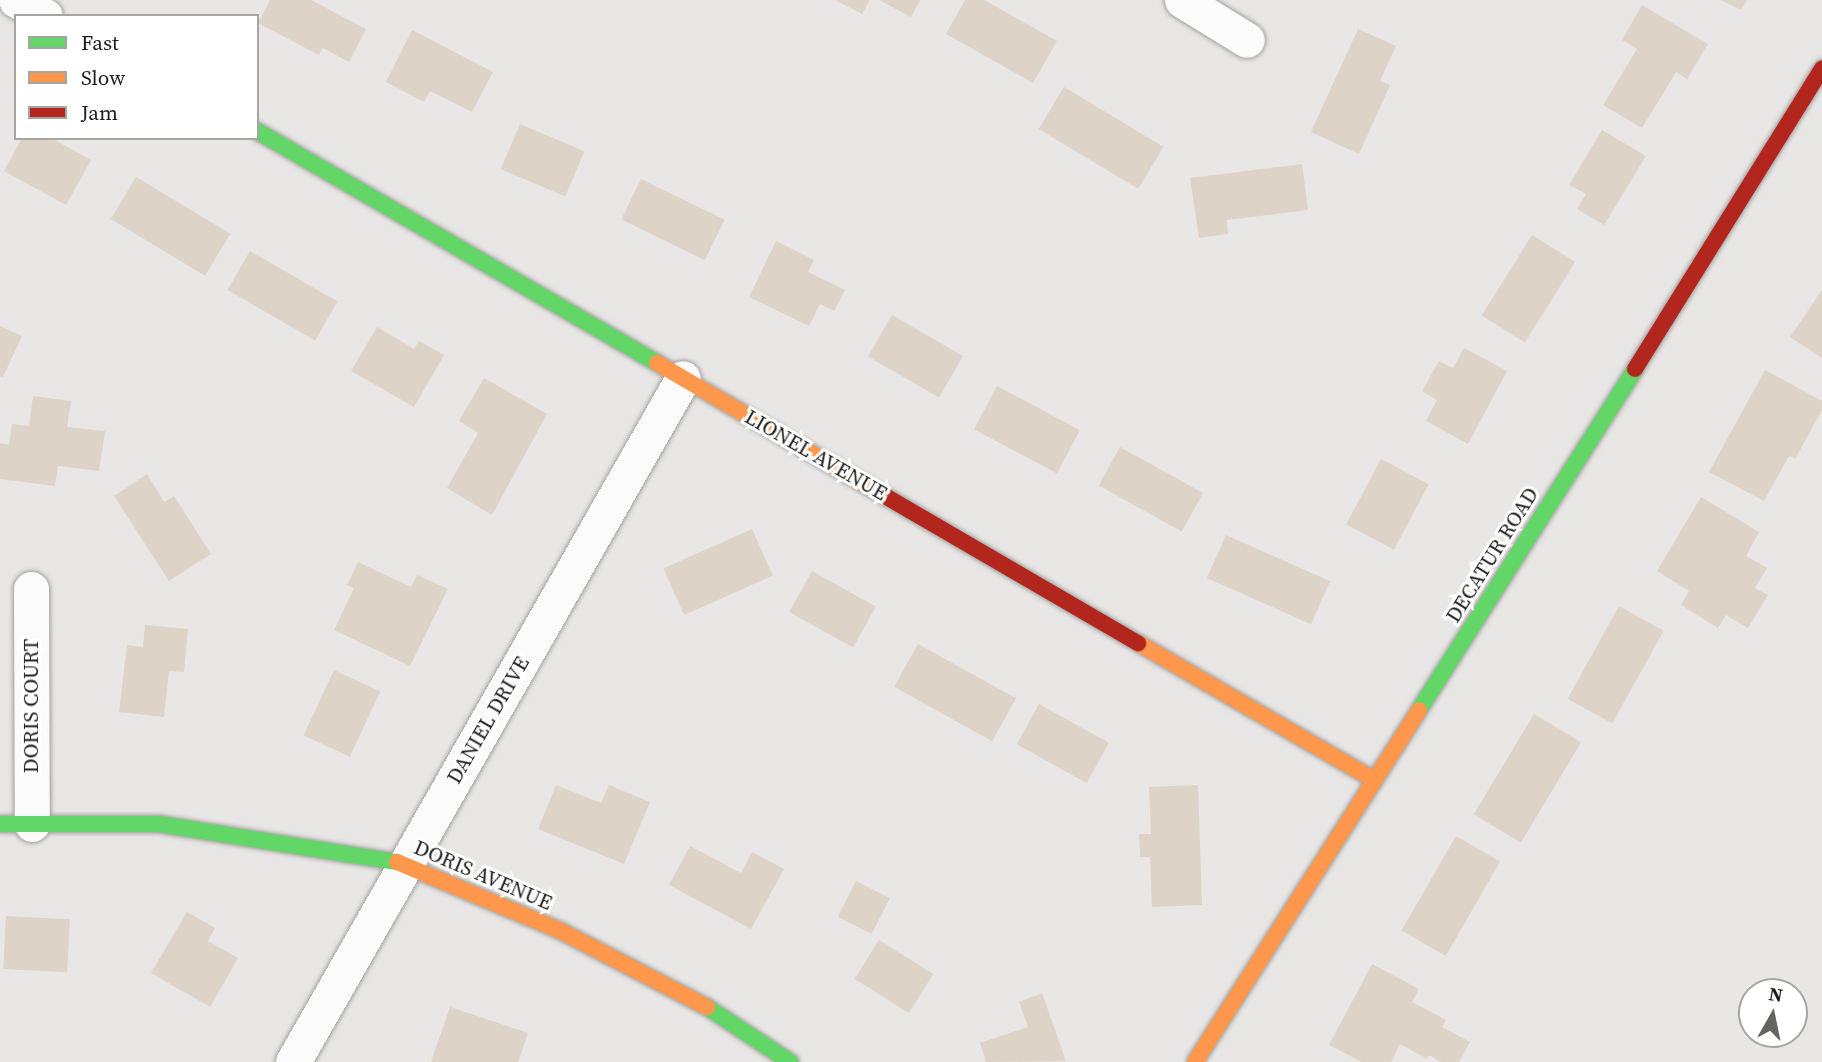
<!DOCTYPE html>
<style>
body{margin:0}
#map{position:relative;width:1822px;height:1062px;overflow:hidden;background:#e8e7e5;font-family:"Source Serif 4",serif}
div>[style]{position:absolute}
.building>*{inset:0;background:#ddd3c7;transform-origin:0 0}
.roads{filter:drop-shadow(0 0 2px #a1a19f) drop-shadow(0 0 2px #a1a19f)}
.street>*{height:35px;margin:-17.5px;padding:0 17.5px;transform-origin:17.5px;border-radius:17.5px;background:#fcfbfb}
.fast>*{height:16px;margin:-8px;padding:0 8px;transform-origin:8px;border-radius:8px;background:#63d668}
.slow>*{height:16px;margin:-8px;padding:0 8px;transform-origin:8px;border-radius:8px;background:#ff974d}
.jam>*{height:16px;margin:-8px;padding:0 8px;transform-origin:8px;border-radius:8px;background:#b3261e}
span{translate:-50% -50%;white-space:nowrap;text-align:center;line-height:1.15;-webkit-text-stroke:6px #fff;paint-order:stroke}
.street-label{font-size:21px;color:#1e1d1c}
.legend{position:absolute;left:14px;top:14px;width:245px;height:126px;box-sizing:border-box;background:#fff;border:2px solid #a5a5a4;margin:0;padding:9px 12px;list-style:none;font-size:21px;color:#1e1d1c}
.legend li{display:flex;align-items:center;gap:14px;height:35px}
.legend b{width:35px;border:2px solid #a5a5a4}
.north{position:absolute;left:1738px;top:978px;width:70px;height:70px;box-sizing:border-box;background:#fff;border:2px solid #a5a5a4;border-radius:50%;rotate:9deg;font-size:19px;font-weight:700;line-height:28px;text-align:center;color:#1e1d1c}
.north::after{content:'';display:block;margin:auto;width:24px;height:32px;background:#656462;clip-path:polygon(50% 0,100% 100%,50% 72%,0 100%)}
</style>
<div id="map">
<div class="building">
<div style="clip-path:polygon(270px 0,311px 0,366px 29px,349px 62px,323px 48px,319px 55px,258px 23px)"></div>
<div style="clip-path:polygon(835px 0,870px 0,862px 14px)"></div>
<div style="clip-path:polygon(879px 0,920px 0,911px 17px)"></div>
<div style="clip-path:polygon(965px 0,984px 0,1057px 41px,1033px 83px,946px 34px)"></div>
<div style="clip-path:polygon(1721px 0,1747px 0,1741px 10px)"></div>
<div style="clip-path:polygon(1642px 5px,1708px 44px,1687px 79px,1676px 72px,1642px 128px,1603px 105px,1637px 49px,1622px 40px)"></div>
<div style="clip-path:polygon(1358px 29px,1396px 46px,1380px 81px,1390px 85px,1359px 154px,1311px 132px)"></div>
<div style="clip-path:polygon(412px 30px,493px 72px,472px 112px,430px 91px,424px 102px,386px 82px)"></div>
<div style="left:1064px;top:87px;width:116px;height:49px;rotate:31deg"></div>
<div style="left:520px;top:124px;width:70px;height:49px;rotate:23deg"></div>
<div style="clip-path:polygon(1602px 130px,1646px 156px,1604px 225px,1577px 209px,1586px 194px,1569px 185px)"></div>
<div style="clip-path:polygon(22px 138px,51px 138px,91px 160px,66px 205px,4px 171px)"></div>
<div style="clip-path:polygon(1302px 164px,1308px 210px,1227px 220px,1228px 234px,1199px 238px,1190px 178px)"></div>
<div style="left:136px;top:177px;width:110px;height:49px;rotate:31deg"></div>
<div style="left:641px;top:179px;width:93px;height:45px;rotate:26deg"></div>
<div style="left:1532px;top:235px;width:51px;height:95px;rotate:32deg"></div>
<div style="clip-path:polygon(776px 241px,814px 260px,808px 272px,845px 290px,834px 311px,820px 304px,809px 326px,749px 297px)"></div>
<div style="left:250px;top:251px;width:101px;height:45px;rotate:30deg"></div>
<div style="clip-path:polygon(1822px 290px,1822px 358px,1790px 337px)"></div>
<div style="left:892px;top:315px;width:82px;height:48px;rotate:30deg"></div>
<div style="clip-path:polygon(0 326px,22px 336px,3px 377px,0 376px)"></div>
<div style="clip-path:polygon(377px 327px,414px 349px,419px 341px,444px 355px,414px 407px,351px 371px)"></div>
<div style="clip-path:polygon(1464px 348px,1507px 371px,1468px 444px,1426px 421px,1437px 400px,1422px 391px,1439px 361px,1453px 368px)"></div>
<div style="clip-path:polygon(1765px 370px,1822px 401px,1822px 410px,1795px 459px,1789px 456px,1764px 501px,1709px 472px)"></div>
<div style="clip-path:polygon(484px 378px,547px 414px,492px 515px,447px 488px,478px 433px,459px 421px)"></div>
<div style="left:997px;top:386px;width:94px;height:49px;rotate:28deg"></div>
<div style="clip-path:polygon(33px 396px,71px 401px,67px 427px,105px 431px,99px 471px,58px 466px,55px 486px,0 479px,0 443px,9px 445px,12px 424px,29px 426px)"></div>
<div style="left:1120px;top:447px;width:95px;height:44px;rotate:29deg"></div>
<div style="left:1381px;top:459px;width:54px;height:74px;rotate:28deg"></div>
<div style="clip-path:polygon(147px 474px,164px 502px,174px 496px,211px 554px,169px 581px,114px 496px)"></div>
<div style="clip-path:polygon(1701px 497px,1759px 532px,1746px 556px,1767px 568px,1755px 588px,1768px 595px,1748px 628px,1726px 615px,1718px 628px,1681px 605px,1689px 591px,1657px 571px)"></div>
<div style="left:752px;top:529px;width:51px;height:97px;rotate:66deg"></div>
<div style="left:1226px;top:535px;width:114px;height:47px;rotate:24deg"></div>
<div style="clip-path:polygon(358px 562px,411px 587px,417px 575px,448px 589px,410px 666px,334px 630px,354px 588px,347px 585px)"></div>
<div style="left:812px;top:571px;width:73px;height:47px;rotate:29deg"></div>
<div style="left:1619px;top:606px;width:51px;height:106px;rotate:29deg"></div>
<div style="clip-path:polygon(145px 625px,188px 629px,184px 672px,169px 671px,164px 717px,119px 712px,127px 645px,143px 647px)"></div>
<div style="left:918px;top:644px;width:112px;height:49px;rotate:29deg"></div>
<div style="left:334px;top:670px;width:51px;height:72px;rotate:25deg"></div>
<div style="left:1039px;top:704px;width:80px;height:46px;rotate:29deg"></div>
<div style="left:1534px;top:714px;width:55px;height:117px;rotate:31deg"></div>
<div style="clip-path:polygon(556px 785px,601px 803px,609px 785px,650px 802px,624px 864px,538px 829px)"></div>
<div style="clip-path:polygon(1198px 785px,1202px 905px,1152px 907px,1150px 857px,1140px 857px,1139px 834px,1151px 834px,1149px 787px)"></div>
<div style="left:1456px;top:836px;width:51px;height:109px;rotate:30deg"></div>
<div style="clip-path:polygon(690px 846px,741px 873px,752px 852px,784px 869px,751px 929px,669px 885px)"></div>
<div style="left:856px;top:881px;width:38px;height:40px;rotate:27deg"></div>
<div style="clip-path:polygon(187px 912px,215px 928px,208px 941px,238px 958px,210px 1007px,151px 973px)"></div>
<div style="left:6px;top:916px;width:64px;height:53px;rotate:3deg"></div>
<div style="left:879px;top:940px;width:64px;height:46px;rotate:32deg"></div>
<div style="clip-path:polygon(1372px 964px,1419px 989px,1412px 1002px,1446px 1020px,1442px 1027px,1470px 1042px,1459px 1062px,1441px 1062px,1429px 1055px,1427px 1059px,1400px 1044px,1391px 1062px,1362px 1062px,1329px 1045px)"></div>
<div style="clip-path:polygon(1042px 993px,1066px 1061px,986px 1062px,980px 1043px,1028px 1027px,1019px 1002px)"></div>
<div style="clip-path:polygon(450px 1007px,528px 1033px,518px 1062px,431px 1062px)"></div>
</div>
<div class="roads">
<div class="street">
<div style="left:16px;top:0;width:33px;rotate:29deg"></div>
<div style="left:1182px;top:0;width:76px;rotate:31.6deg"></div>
<div style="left:31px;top:589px;width:235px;rotate:89.8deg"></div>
<div style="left:293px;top:1062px;width:787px;rotate:-60.31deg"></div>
</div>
<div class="fast">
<div style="left:257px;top:131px;width:462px;rotate:30.1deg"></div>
<div style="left:1419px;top:710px;width:404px;rotate:-57.6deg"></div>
<div style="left:0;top:824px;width:159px"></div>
<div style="left:159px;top:824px;width:241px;rotate:9.1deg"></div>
<div style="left:707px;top:1007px;width:100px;rotate:33.5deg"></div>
</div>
<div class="slow">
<div style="left:657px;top:363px;width:264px;rotate:30.3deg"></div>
<div style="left:1138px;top:643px;width:273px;rotate:30.1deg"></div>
<div style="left:397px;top:862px;width:176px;rotate:22.8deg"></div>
<div style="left:559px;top:930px;width:167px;rotate:27.5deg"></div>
<div style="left:1195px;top:1062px;width:417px;rotate:-57.5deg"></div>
</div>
<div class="jam">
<div style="left:1635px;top:369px;width:354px;rotate:-58.1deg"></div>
<div style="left:885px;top:496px;width:293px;rotate:30.2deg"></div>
</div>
</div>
<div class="street-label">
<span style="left:816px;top:455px;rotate:30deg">LIONEL AVENUE</span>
<span style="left:1492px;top:555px;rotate:-58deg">DECATUR ROAD</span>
<span style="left:31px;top:706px;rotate:-90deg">DORIS COURT</span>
<span style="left:488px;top:720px;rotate:-60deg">DANIEL DRIVE</span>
<span style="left:483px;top:875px;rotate:23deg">DORIS AVENUE</span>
</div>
<ul class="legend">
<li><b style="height:9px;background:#63d668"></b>Fast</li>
<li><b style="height:9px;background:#ff974d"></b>Slow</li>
<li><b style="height:9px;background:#b3261e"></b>Jam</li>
</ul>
<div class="north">N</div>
</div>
